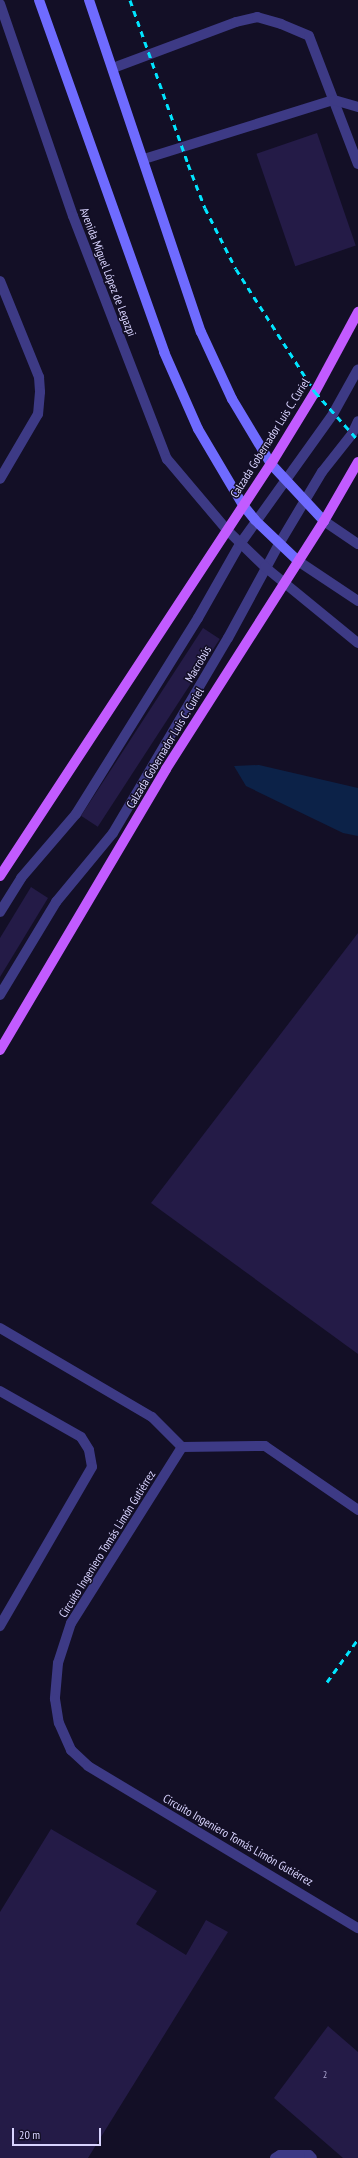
<!DOCTYPE html>
<meta charset="utf-8">
<style>
body{margin:0}
#map{position:relative;width:358px;height:2158px;overflow:hidden;background:#130f26;font-family:"PT Sans Narrow",sans-serif}
div>[style]{position:absolute}
.water>*{inset:0;background:#0c2248}
.building>*{inset:0;background:#241b47;transform-origin:0 0}
.service>*{height:10px;margin:-5px;padding:0 5px;transform-origin:5px;border-radius:5px;background:#3d3a85}
.minor>*{height:10px;margin:-5px;padding:0 5px;transform-origin:5px;border-radius:5px;background:#3d3a85}
.tertiary>*{height:10px;margin:-5px;padding:0 5px;transform-origin:5px;border-radius:5px;background:#3d3a85}
.secondary>*{height:10px;margin:-5px;padding:0 5px;transform-origin:5px;border-radius:5px;background:#6f6bff}
.primary>*{height:10px;margin:-5px;padding:0 5px;transform-origin:5px;border-radius:5px;background:#c25bff}
.rail>*{height:3px;margin-top:-1.5px;transform-origin:0;background:repeating-linear-gradient(90deg,#00e5ff 0 6px,transparent 0 11px)}
span{translate:-50% -50%;white-space:nowrap;text-align:center;line-height:1.15;-webkit-text-stroke:3px #130f26;paint-order:stroke}
.number-label{font-size:10px;color:#aca6d1}
.number-label span{-webkit-text-stroke-width:0}
.street-label{font-size:12px;color:#d9d4ff}
.scale{position:absolute;left:12px;top:2128px;width:89px;height:18px;box-sizing:border-box;border:2px solid #d9d4ff;border-top:0;padding-left:5px;font-size:12px;line-height:14px;white-space:nowrap;color:#d9d4ff;-webkit-text-stroke:3px #130f26;paint-order:stroke}
</style>
<div id="map">
<div class="water">
<div style="clip-path:polygon(259px 765px,358px 788px,358px 836px,343px 833px,246px 786px,234px 766px)"></div>
</div>
<div class="building">
<div style="left:317px;top:133px;width:119px;height:64px;rotate:71deg"></div>
<div style="left:203px;top:628px;width:20px;height:224px;rotate:33deg"></div>
<div style="clip-path:polygon(31px 887px,48px 898px,0 977px,0 938px)"></div>
<div style="clip-path:polygon(358px 933px,358px 1354px,151px 1203px)"></div>
<div style="clip-path:polygon(51px 1829px,157px 1891px,136px 1924px,186px 1955px,206px 1920px,228px 1932px,88px 2158px,0 2158px,0 1912px)"></div>
<div style="clip-path:polygon(328px 2026px,358px 2052px,358px 2158px,343px 2158px,274px 2098px)"></div>
</div>
<div class="service">
<div style="left:113px;top:68px;width:131px;rotate:-20.5deg"></div>
<div style="left:236px;top:22px;width:22px;rotate:-13deg"></div>
<div style="left:257px;top:17px;width:25px;rotate:16deg"></div>
<div style="left:281px;top:24px;width:30px;rotate:23deg"></div>
<div style="left:309px;top:36px;width:137px;rotate:69.1deg"></div>
<div style="left:144px;top:159px;width:199px;rotate:-17.3deg"></div>
<div style="left:334px;top:100px;width:25px;rotate:16deg"></div>
<div style="left:0;top:281px;width:104px;rotate:67.9deg"></div>
<div style="left:39px;top:377px;width:15px;rotate:86deg"></div>
<div style="left:40px;top:392px;width:22px;rotate:95deg"></div>
<div style="left:38px;top:414px;width:75px;rotate:120.3deg"></div>
<div style="left:0;top:912px;width:40px;rotate:-58deg"></div>
<div style="left:21px;top:878px;width:84px;rotate:-49.3deg"></div>
<div style="left:76px;top:814px;width:231px;rotate:-58.1deg"></div>
<div style="left:198px;top:618px;width:85px;rotate:-60.4deg"></div>
<div style="left:240px;top:544px;width:160px;rotate:-54.4deg"></div>
<div style="left:333px;top:414px;width:51px;rotate:-60.9deg"></div>
<div style="left:0;top:995px;width:109px;rotate:-58.9deg"></div>
<div style="left:56px;top:902px;width:89px;rotate:-50.4deg"></div>
<div style="left:113px;top:833px;width:226px;rotate:-59.5deg"></div>
<div style="left:228px;top:638px;width:107px;rotate:-61.5deg"></div>
<div style="left:279px;top:544px;width:84px;rotate:-59.2deg"></div>
<div style="left:322px;top:472px;width:48px;rotate:-51.7deg"></div>
<div style="left:352px;top:434px;width:14px;rotate:-65deg"></div>
<div style="left:0;top:1328px;width:176px;rotate:30.4deg"></div>
<div style="left:152px;top:1417px;width:42px;rotate:45deg"></div>
<div style="left:182px;top:1447px;width:208px;rotate:122.2deg"></div>
<div style="left:71px;top:1623px;width:42px;rotate:108deg"></div>
<div style="left:58px;top:1663px;width:36px;rotate:95deg"></div>
<div style="left:55px;top:1699px;width:24px;rotate:81deg"></div>
<div style="left:59px;top:1723px;width:30px;rotate:66deg"></div>
<div style="left:71px;top:1750px;width:23px;rotate:43deg"></div>
<div style="left:88px;top:1766px;width:315px;rotate:31deg"></div>
<div style="left:0;top:1391px;width:93px;rotate:29.6deg"></div>
<div style="left:81px;top:1437px;width:15px;rotate:58deg"></div>
<div style="left:89px;top:1450px;width:17px;rotate:80deg"></div>
<div style="left:92px;top:1467px;width:184px;rotate:120.1deg"></div>
<div style="left:182px;top:1447px;width:83px;rotate:-0.7deg"></div>
<div style="left:265px;top:1446px;width:113px;rotate:34.5deg"></div>
<div style="left:275px;top:2158px;width:6px;rotate:-31deg"></div>
<div style="left:280px;top:2155px;width:29px"></div>
<div style="left:309px;top:2155px;width:4px;rotate:45deg"></div>
</div>
<div class="minor">
<div style="left:0;top:4px;width:224px;rotate:71deg"></div>
<div style="left:73px;top:216px;width:261px;rotate:68.9deg"></div>
<div style="left:167px;top:459px;width:93px;rotate:49.8deg"></div>
<div style="left:227px;top:530px;width:53px;rotate:44.2deg"></div>
<div style="left:265px;top:567px;width:120px;rotate:39.3deg"></div>
</div>
<div class="tertiary">
<div style="left:324px;top:521px;width:41px;rotate:34.1deg"></div>
<div style="left:298px;top:561px;width:72px;rotate:33.7deg"></div>
</div>
<div class="secondary">
<div style="left:39px;top:0;width:374px;rotate:70.4deg"></div>
<div style="left:164px;top:352px;width:84px;rotate:66.2deg"></div>
<div style="left:198px;top:429px;width:88px;rotate:59.4deg"></div>
<div style="left:243px;top:505px;width:19px;rotate:51deg"></div>
<div style="left:255px;top:520px;width:59px;rotate:43.6deg"></div>
<div style="left:89px;top:0;width:350px;rotate:71.4deg"></div>
<div style="left:201px;top:332px;width:74px;rotate:65.2deg"></div>
<div style="left:232px;top:399px;width:76px;rotate:59deg"></div>
<div style="left:271px;top:464px;width:78px;rotate:47.1deg"></div>
</div>
<div class="primary">
<div style="left:0;top:876px;width:493px;rotate:-56.7deg"></div>
<div style="left:271px;top:464px;width:84px;rotate:-58.6deg"></div>
<div style="left:315px;top:392px;width:91px;rotate:-61.7deg"></div>
<div style="left:0;top:1050px;width:326px;rotate:-59.4deg"></div>
<div style="left:166px;top:769px;width:294px;rotate:-57.5deg"></div>
<div style="left:324px;top:521px;width:68px;rotate:-60deg"></div>
</div>
<div class="rail">
<div style="left:130px;top:0;width:174px;rotate:70.5deg"></div>
<div style="left:188px;top:164px;width:47px;rotate:68.9deg"></div>
<div style="left:205px;top:208px;width:68px;rotate:63.1deg"></div>
<div style="left:236px;top:269px;width:146px;rotate:57.3deg"></div>
<div style="left:315px;top:392px;width:64px;rotate:48.1deg"></div>
<div style="left:327px;top:1682px;width:53px;rotate:-54.2deg"></div>
</div>
<div class="number-label">
<span style="left:325px;top:2075px">2</span>
</div>
<div class="street-label">
<span style="left:108px;top:272px;rotate:69deg">Avenida Miguel López de Legazpi</span>
<span style="left:270px;top:438px;rotate:-58deg">Calzada Gobernador Luis C. Curiel</span>
<span style="left:198px;top:664px;rotate:-60deg">Macrobús</span>
<span style="left:165px;top:748px;rotate:-59deg">Calzada Gobernador Luis C. Curiel</span>
<span style="left:107px;top:1544px;rotate:-58deg">Circuito Ingeniero Tomás Limón Gutiérrez</span>
<span style="left:238px;top:1840px;rotate:30deg">Circuito Ingeniero Tomás Limón Gutiérrez</span>
</div>
<div class="scale">20 m</div>
</div>
